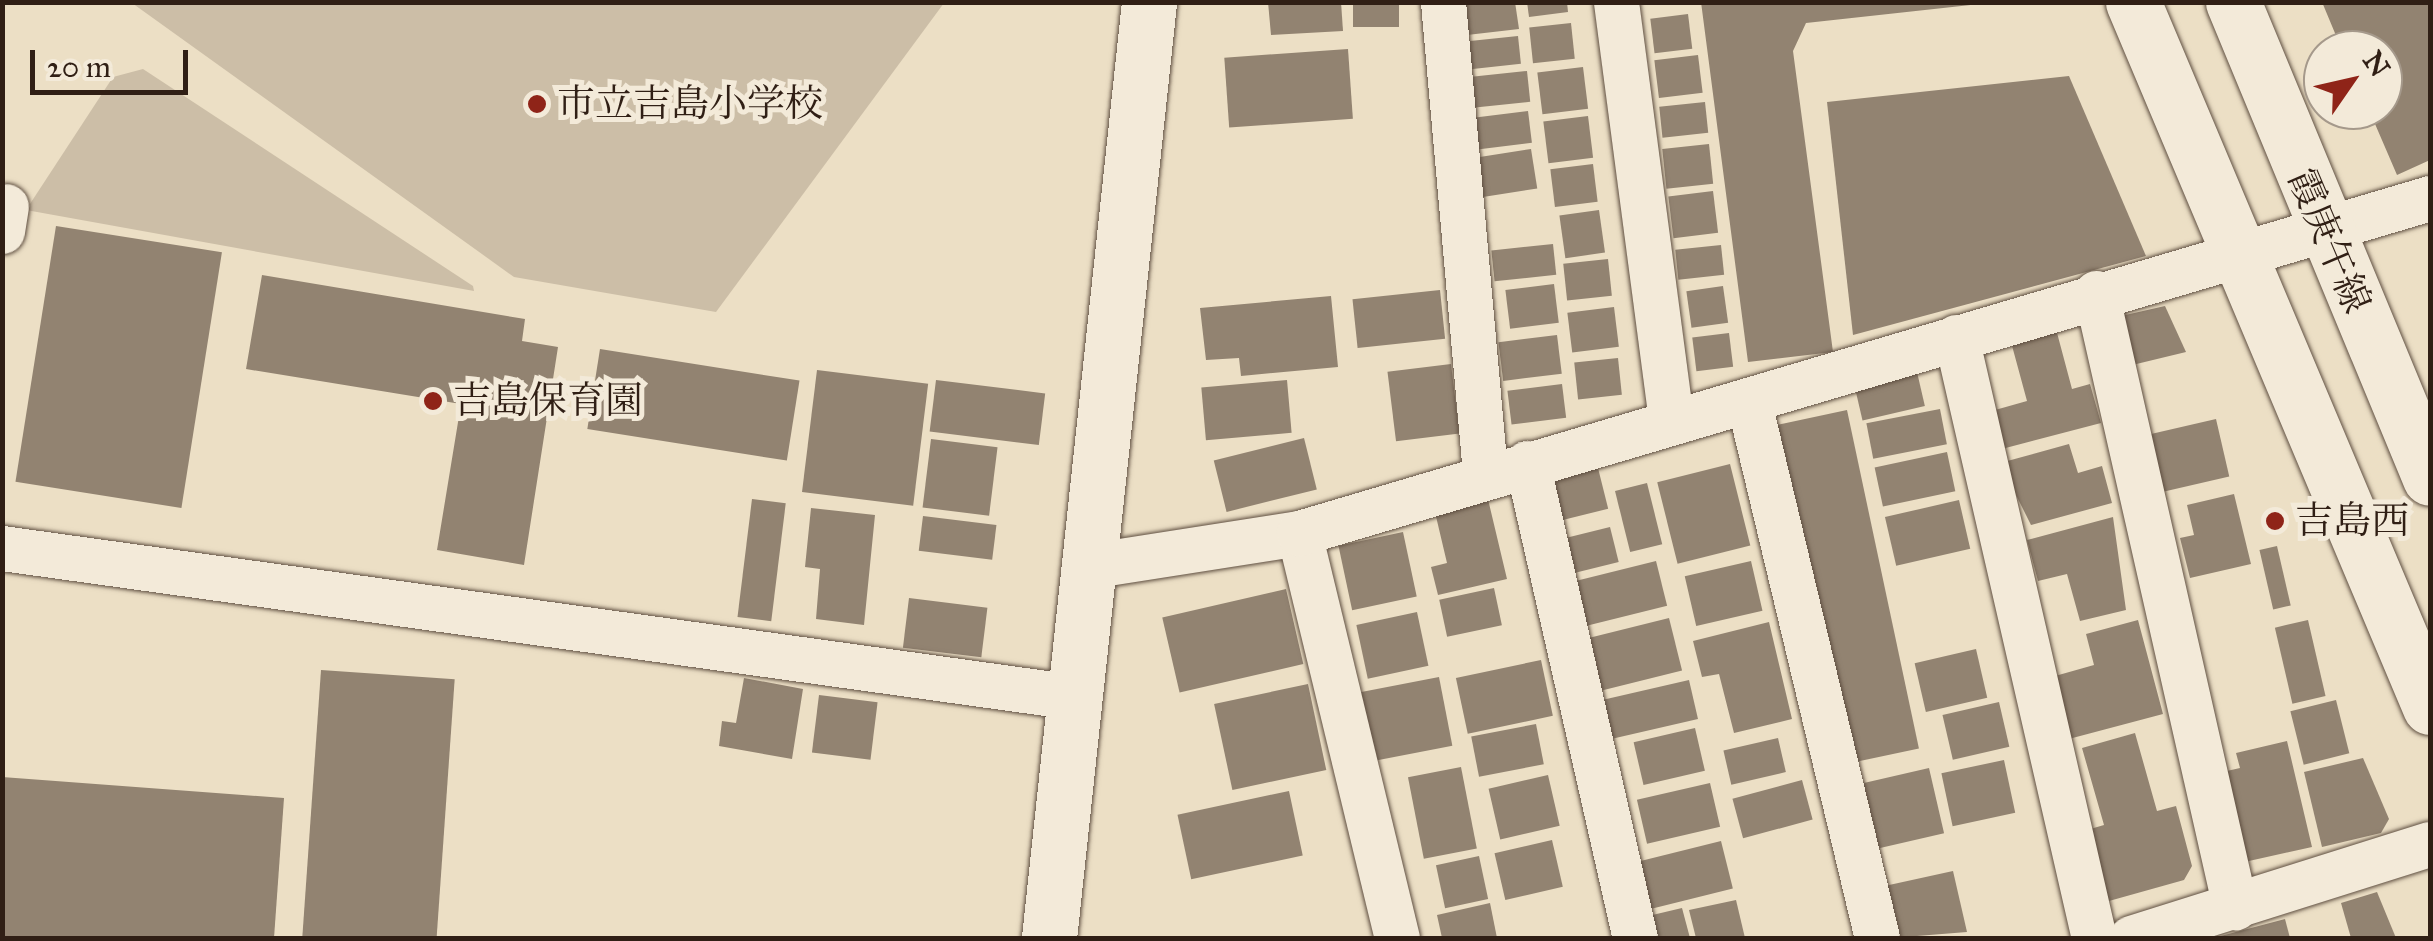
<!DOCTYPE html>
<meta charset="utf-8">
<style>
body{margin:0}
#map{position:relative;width:2433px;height:941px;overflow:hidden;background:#ecdfc5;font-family:"IM FELL Great Primer","Noto Serif JP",serif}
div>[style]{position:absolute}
.green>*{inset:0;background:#ccbea7}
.building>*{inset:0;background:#928371;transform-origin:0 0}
.roads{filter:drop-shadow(0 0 2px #5f4f41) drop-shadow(0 0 2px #5f4f41)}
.minor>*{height:45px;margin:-22.5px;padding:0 22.5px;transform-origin:22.5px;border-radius:22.5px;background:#f3ead9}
.tertiary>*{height:55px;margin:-27.5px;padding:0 27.5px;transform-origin:27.5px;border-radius:27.5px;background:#f3ead9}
.dots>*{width:28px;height:28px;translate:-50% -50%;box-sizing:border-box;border:5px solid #f3ead9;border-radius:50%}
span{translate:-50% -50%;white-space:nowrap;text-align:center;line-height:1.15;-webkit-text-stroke:10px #f3ead9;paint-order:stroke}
.poi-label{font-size:38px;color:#301f15}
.left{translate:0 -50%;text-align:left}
.street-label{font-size:38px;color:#301f15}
.frame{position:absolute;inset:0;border:5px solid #301f15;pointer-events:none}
.north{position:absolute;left:2303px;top:30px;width:100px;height:100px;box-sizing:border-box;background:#f3ead9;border:2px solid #a5998b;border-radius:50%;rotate:56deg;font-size:28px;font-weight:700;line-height:40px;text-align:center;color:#301f15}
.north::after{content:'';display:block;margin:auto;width:35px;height:45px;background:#8f2418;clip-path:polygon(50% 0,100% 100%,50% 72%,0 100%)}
.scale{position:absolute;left:30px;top:50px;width:158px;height:45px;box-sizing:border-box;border:5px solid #301f15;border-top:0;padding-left:12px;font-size:30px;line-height:35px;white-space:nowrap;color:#301f15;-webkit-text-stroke:8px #f3ead9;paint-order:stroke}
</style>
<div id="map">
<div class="green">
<div style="clip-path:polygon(132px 3px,944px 3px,716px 312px,514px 277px)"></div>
<div style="clip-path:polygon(143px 69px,473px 286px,474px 291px,26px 210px,113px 77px)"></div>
</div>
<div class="building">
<div style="clip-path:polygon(1268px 2px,1341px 2px,1343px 31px,1271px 35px)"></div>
<div style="left:1353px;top:2px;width:46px;height:25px"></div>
<div style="clip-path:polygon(1464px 2px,1515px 2px,1519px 29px,1467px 35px)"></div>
<div style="clip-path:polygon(1527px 2px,1567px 2px,1568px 12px,1529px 17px)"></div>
<div style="clip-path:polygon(1701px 2px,1998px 2px,1806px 23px,1793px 51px,1833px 352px,1748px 362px)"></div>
<div style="clip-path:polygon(2322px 2px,2430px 2px,2430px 160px,2397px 175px,2369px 110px,2383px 110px,2383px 50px,2342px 50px)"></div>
<div style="left:1688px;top:14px;width:35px;height:38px;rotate:83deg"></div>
<div style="left:1571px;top:23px;width:36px;height:42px;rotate:84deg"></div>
<div style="left:1518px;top:36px;width:28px;height:53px;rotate:84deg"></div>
<div style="left:1348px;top:49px;width:70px;height:124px;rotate:86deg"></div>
<div style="left:1698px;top:55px;width:38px;height:44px;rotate:83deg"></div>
<div style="left:1583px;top:67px;width:42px;height:46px;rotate:83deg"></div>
<div style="left:1527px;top:71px;width:31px;height:65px;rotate:84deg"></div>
<div style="clip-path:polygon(2069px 76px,2146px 256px,1853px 335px,1827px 102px)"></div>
<div style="left:1705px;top:102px;width:31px;height:46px;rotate:84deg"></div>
<div style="left:1528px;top:111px;width:32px;height:59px;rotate:83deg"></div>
<div style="left:1588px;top:116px;width:42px;height:45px;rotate:83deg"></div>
<div style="left:1709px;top:144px;width:40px;height:47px;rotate:84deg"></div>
<div style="left:1531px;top:149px;width:40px;height:55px;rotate:81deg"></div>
<div style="left:1593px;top:164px;width:38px;height:43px;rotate:83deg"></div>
<div style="left:1713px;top:191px;width:42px;height:45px;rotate:83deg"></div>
<div style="left:1599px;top:210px;width:43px;height:40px;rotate:82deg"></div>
<div style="left:56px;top:226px;width:168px;height:259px;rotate:9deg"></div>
<div style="left:1553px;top:244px;width:31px;height:62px;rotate:84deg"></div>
<div style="left:1721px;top:245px;width:30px;height:46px;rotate:84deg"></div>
<div style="left:1608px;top:259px;width:37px;height:45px;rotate:84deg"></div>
<div style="clip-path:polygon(262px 275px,525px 319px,522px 341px,558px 347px,524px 565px,437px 550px,461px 404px,246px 369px)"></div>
<div style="left:1554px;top:284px;width:39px;height:49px;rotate:83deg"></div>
<div style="left:1723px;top:286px;width:37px;height:37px;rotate:82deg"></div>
<div style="left:1440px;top:290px;width:49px;height:88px;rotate:84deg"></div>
<div style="clip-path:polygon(1331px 296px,1338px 367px,1241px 376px,1239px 358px,1206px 360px,1200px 308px)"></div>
<div style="clip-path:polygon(2165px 306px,2186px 352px,2124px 367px,2112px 318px)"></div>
<div style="left:1614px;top:307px;width:40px;height:47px;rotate:83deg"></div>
<div style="clip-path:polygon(2056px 329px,2072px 389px,2090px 384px,2101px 423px,1998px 450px,1988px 412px,2027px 401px,2011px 342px)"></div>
<div style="left:1729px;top:333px;width:34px;height:37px;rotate:83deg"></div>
<div style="left:1557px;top:335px;width:39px;height:59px;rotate:83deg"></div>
<div style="left:600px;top:349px;width:202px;height:81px;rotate:9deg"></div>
<div style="left:1618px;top:358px;width:37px;height:44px;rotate:84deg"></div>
<div style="left:1451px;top:364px;width:70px;height:64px;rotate:83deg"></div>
<div style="left:817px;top:370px;width:112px;height:123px;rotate:7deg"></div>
<div style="left:1917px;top:372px;width:35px;height:64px;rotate:77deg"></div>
<div style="left:936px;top:380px;width:110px;height:52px;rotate:7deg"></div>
<div style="left:1287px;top:380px;width:53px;height:86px;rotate:85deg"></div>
<div style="left:1562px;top:384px;width:34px;height:55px;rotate:83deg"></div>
<div style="left:1940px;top:409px;width:36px;height:75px;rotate:79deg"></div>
<div style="left:1847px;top:410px;width:346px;height:75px;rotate:78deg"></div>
<div style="left:2216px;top:419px;width:59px;height:70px;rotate:77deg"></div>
<div style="left:1304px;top:438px;width:53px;height:93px;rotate:76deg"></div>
<div style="left:931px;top:439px;width:67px;height:69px;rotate:7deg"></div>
<div style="clip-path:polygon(2069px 444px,2078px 473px,2102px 466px,2112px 503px,2031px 525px,2000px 463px)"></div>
<div style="left:1947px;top:452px;width:40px;height:74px;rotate:78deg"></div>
<div style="left:1730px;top:464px;width:84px;height:75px;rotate:76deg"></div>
<div style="left:1598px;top:468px;width:42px;height:52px;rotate:76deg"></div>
<div style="left:1647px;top:483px;width:63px;height:33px;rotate:76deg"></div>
<div style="clip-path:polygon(2234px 494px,2251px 564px,2190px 578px,2180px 538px,2194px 535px,2187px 505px)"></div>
<div style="clip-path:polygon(1487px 495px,1507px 579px,1438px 595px,1431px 567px,1447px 563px,1434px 508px)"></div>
<div style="left:752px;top:499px;width:34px;height:119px;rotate:7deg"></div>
<div style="left:1959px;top:500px;width:50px;height:76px;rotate:77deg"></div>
<div style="clip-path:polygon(811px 508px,875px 515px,864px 625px,816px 619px,820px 569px,805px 567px)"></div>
<div style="left:923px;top:516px;width:74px;height:35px;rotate:7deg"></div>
<div style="clip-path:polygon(2113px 517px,2126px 610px,2080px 621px,2067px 574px,2038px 581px,2027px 540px)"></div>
<div style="left:1610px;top:527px;width:36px;height:52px;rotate:76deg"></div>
<div style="left:1403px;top:532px;width:66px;height:66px;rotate:78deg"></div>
<div style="left:2277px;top:546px;width:61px;height:18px;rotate:77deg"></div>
<div style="left:1656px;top:561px;width:46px;height:87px;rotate:76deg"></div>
<div style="left:1751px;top:561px;width:51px;height:68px;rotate:77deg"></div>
<div style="left:1494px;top:588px;width:38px;height:56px;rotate:78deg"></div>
<div style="left:1286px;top:589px;width:77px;height:127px;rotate:77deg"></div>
<div style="left:909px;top:598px;width:79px;height:50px;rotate:7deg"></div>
<div style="left:1417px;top:612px;width:55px;height:62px;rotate:78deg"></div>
<div style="left:1669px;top:618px;width:54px;height:90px;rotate:76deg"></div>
<div style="clip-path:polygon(2138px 620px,2163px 714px,2065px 740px,2048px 678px,2094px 665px,2086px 634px)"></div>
<div style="left:2308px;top:620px;width:78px;height:34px;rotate:77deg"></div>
<div style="clip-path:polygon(1769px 622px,1792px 719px,1734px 733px,1719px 674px,1702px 677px,1693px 641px)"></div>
<div style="left:1976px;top:649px;width:50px;height:63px;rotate:77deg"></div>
<div style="left:1541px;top:660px;width:57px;height:87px;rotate:78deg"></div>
<div style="left:321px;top:670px;width:134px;height:269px;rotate:4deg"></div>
<div style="left:1439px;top:677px;width:70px;height:83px;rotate:79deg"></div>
<div style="clip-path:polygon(744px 678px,803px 689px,792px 759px,719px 746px,722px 721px,736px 723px)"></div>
<div style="left:1689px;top:680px;width:40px;height:98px;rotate:77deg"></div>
<div style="left:1308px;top:684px;width:88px;height:96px;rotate:78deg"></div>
<div style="left:819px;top:695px;width:59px;height:58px;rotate:7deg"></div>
<div style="left:2336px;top:700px;width:55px;height:47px;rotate:76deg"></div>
<div style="left:1999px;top:702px;width:46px;height:58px;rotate:77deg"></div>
<div style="left:1536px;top:724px;width:41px;height:66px;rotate:79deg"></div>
<div style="left:1695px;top:728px;width:44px;height:63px;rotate:77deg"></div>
<div style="clip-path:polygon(2135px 733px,2157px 811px,2176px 806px,2192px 866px,2184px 880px,2109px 901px,2098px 895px,2080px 832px,2104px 825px,2082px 748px)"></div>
<div style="left:1778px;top:738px;width:35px;height:56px;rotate:77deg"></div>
<div style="clip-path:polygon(2287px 741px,2312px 847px,2240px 863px,2218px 773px,2240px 768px,2236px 753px)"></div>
<div style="clip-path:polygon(2363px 758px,2389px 819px,2381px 833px,2322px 847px,2304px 772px)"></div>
<div style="left:2004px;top:760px;width:54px;height:64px;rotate:78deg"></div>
<div style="left:1461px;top:767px;width:83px;height:54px;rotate:79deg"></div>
<div style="left:1929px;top:768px;width:67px;height:79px;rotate:77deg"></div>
<div style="left:1548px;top:775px;width:52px;height:61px;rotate:77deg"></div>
<div style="clip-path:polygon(2px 777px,284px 798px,274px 938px,2px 938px)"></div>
<div style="left:1802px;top:780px;width:41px;height:72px;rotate:75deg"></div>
<div style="left:1710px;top:783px;width:45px;height:75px;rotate:77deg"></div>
<div style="left:1289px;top:791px;width:66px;height:114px;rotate:78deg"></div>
<div style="left:1552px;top:840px;width:48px;height:59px;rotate:77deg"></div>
<div style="left:1721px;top:841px;width:49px;height:89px;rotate:76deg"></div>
<div style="left:1479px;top:856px;width:44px;height:44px;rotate:78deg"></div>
<div style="clip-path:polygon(1953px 871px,1967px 932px,1892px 938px,1880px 887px)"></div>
<div style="clip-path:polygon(2377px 892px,2396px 938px,2351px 938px,2341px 903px)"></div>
<div style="clip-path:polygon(1736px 900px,1745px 938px,1696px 938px,1689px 910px)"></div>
<div style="clip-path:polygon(1490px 903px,1497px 938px,1442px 938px,1437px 915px)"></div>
<div style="clip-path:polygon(1682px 908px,1690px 938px,1649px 938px,1644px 917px)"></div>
<div style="clip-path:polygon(2285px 919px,2290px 938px,2217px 938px,2217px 937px)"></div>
</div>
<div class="roads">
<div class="minor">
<div style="left:1443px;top:2px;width:472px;rotate:84.9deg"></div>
<div style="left:1616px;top:2px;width:423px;rotate:82.5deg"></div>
<div style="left:2px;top:231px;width:25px;rotate:-81deg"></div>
<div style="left:2096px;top:293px;width:630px;rotate:77.24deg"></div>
<div style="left:1956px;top:337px;width:617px;rotate:77.07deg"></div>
<div style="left:1749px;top:403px;width:550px;rotate:76.54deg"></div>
<div style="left:1527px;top:463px;width:487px;rotate:77.2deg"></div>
<div style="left:1299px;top:533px;width:417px;rotate:76.4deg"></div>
<div style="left:2px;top:548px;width:1082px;rotate:7.91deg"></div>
<div style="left:1088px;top:566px;width:214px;rotate:-8.9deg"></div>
<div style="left:1299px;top:533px;width:1180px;rotate:-16.5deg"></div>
<div style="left:2131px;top:938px;width:313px;rotate:-17.5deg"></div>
</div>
<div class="tertiary">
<div style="left:2133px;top:2px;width:765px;rotate:67.16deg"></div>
<div style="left:2233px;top:2px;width:515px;rotate:67.52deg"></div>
<div style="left:1049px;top:938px;width:941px;rotate:-83.9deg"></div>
</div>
</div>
<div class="dots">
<div style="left:537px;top:104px;background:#8f2418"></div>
<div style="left:433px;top:401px;background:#8f2418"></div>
<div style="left:2275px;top:521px;background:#8f2418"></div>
</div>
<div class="poi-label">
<span class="left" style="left:557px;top:104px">市立吉島小学校</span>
<span class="left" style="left:453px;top:401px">吉島保育園</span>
<span class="left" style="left:2295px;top:521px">吉島西</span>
</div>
<div class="street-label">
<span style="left:2329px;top:241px;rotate:67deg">霞庚午線</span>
</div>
<div class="frame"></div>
<div class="north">N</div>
<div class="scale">20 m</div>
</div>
